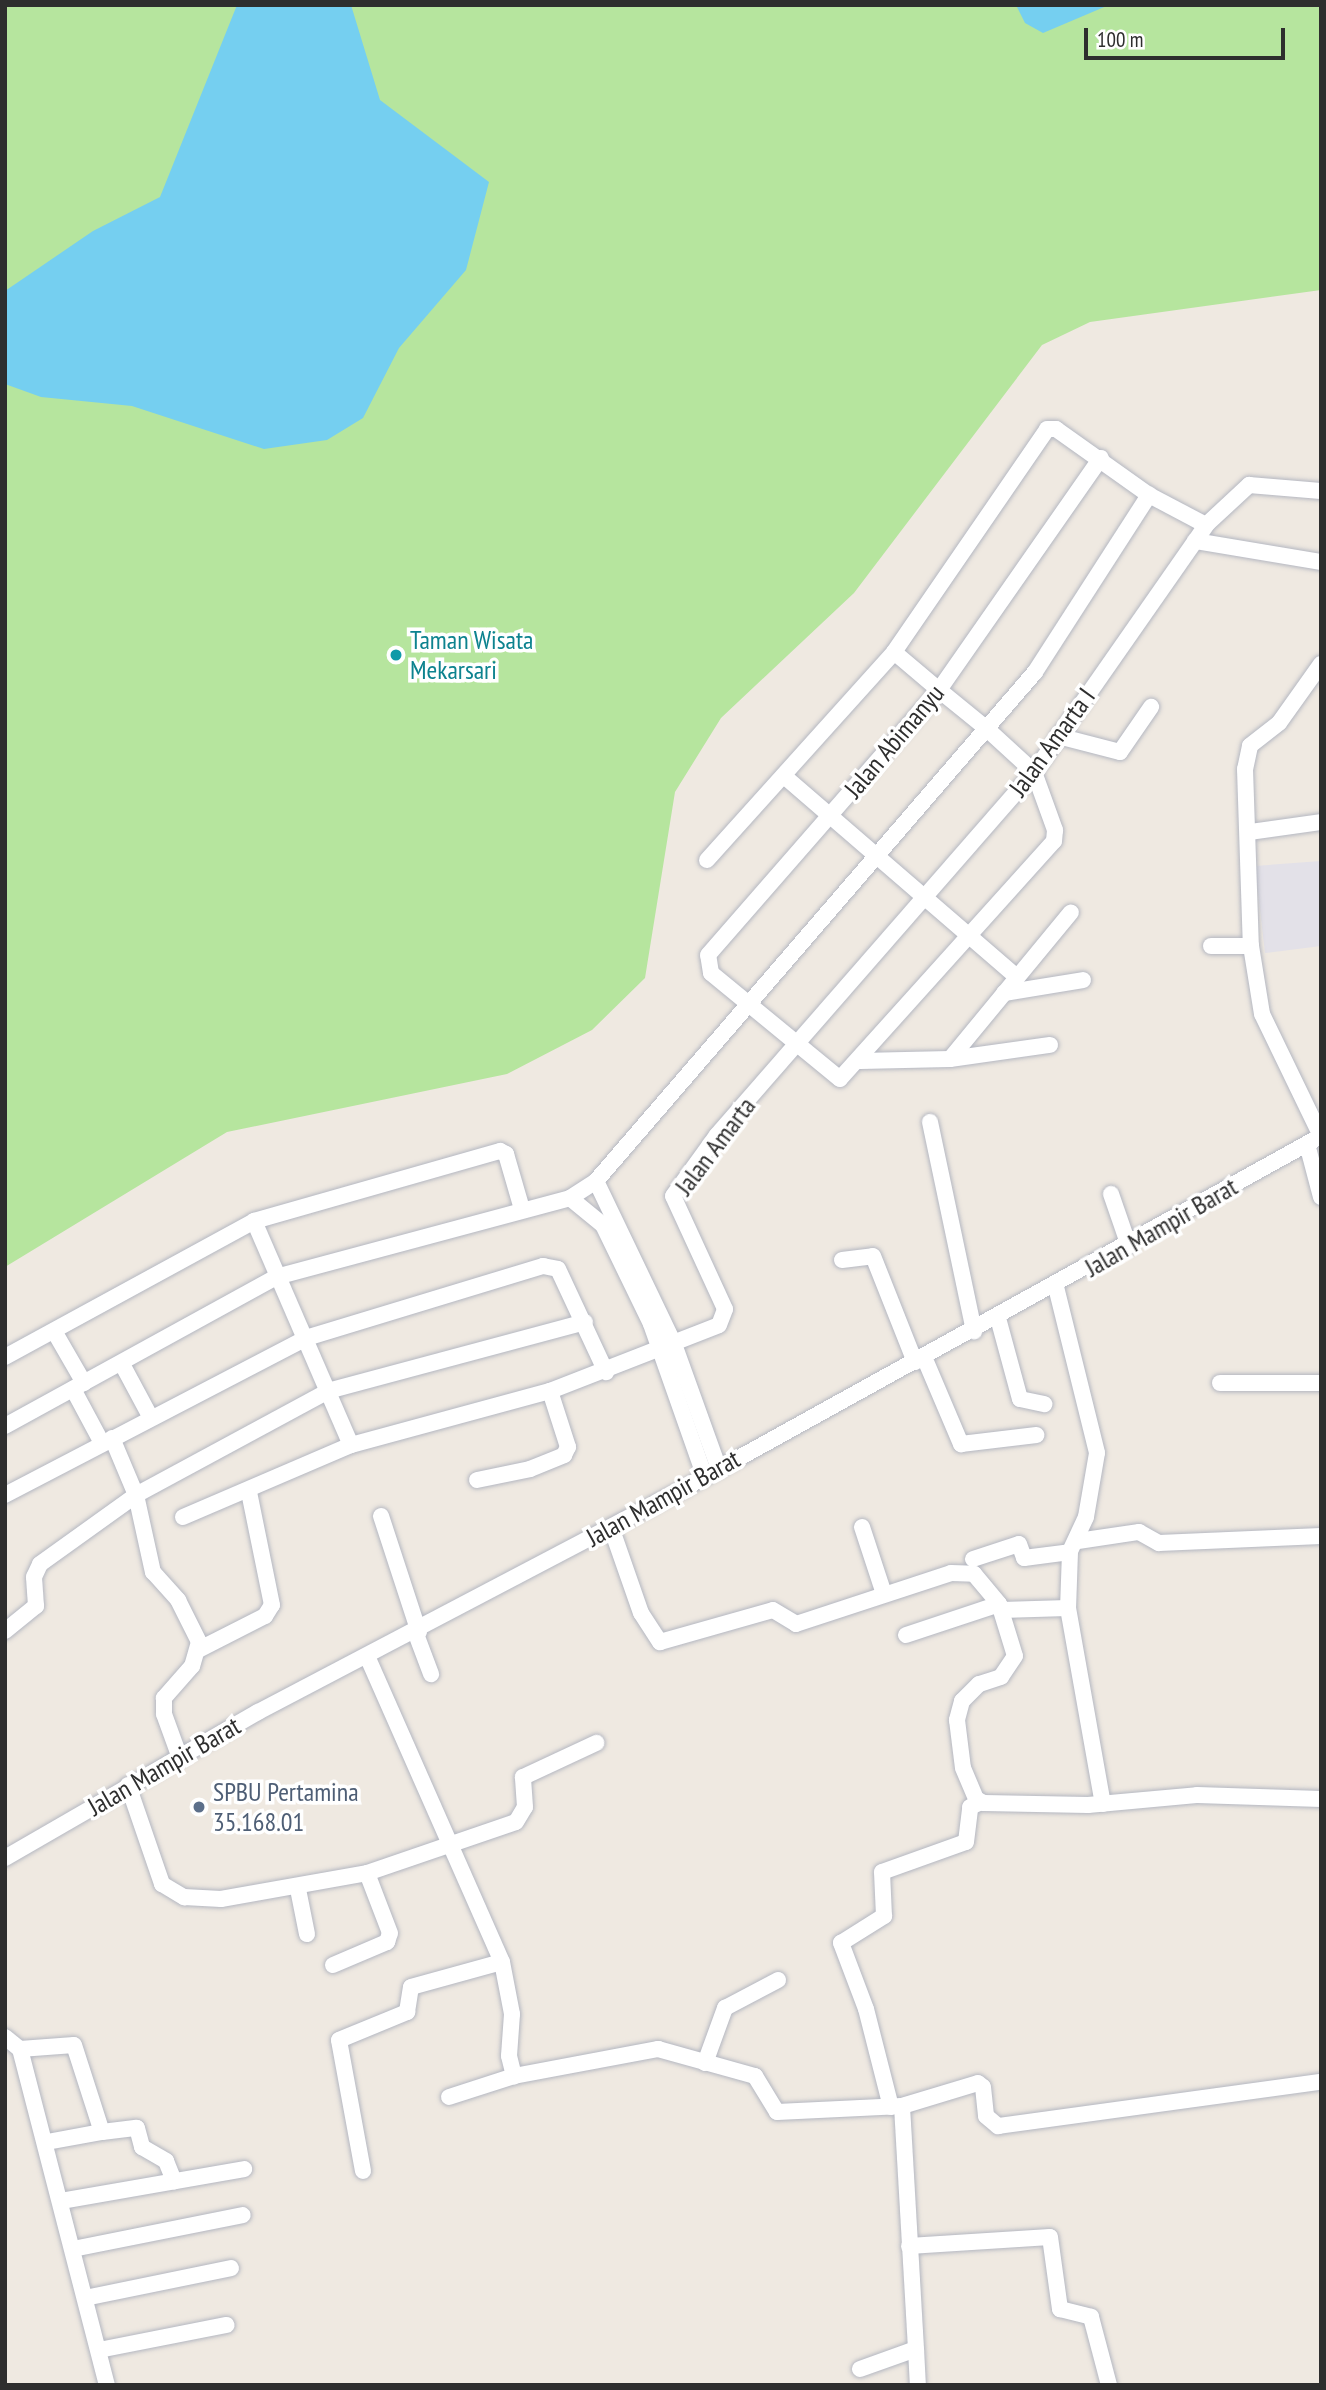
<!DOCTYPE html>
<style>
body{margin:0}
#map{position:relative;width:1326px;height:2390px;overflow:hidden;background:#efe9e1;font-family:"PT Sans Narrow",sans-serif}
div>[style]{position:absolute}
.industrial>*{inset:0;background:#e3e1e8}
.green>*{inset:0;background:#b6e59e}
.water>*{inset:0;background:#75cff0}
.roads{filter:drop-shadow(0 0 2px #b4b7c1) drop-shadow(0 0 2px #b4b7c1)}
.minor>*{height:16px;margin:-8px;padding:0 8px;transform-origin:8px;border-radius:8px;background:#fff}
.dots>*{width:19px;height:19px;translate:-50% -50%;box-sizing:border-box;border:4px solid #fff;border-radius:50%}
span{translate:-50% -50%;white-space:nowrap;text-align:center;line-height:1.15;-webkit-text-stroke:7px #fff;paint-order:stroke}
.culture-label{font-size:26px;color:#0d838f}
.left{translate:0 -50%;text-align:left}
.street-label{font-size:26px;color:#2e2e2e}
.service-label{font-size:26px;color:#4e5e75}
.frame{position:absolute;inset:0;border:7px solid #2e2e2e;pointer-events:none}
.scale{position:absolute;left:1084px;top:28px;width:201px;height:32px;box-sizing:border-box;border:4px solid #2e2e2e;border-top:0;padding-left:9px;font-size:21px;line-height:24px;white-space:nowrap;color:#2e2e2e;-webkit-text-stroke:5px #fff;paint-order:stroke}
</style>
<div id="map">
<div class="industrial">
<div style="clip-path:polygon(1321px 861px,1321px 946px,1265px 953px,1255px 866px)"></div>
</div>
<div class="green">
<div style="clip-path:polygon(5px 5px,1321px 5px,1321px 290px,1090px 322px,1042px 345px,854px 593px,721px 718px,675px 792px,645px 978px,592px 1030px,507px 1074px,227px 1132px,5px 1267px)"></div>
</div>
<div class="water">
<div style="clip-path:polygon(237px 5px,351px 5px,380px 100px,489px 182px,466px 270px,399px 348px,363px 418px,327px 440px,264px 449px,132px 406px,41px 397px,5px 384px,5px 291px,93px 231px,160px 197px)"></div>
<div style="clip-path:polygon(1016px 5px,1109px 5px,1043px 33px,1025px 23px)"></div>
</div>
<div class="roads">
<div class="minor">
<div style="left:1195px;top:541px;width:128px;rotate:9.5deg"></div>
<div style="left:894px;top:652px;width:59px;rotate:40.2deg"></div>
<div style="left:939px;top:690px;width:62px;rotate:39.1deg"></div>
<div style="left:987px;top:729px;width:64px;rotate:42.5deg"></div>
<div style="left:1034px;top:772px;width:62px;rotate:70.1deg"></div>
<div style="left:1055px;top:830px;width:11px;rotate:95deg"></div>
<div style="left:1054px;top:841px;width:320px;rotate:132deg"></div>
<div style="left:840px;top:1079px;width:167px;rotate:-140.6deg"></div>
<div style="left:711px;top:973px;width:18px;rotate:-99deg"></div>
<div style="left:708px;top:955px;width:352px;rotate:-48.9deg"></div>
<div style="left:939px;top:690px;width:283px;rotate:-55.1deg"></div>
<div style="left:1321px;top:664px;width:72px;rotate:125.4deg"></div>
<div style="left:1279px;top:723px;width:37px;rotate:142deg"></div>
<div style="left:1250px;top:746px;width:24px;rotate:102deg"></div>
<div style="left:1245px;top:769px;width:177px;rotate:88.1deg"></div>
<div style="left:1251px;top:946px;width:69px;rotate:80.8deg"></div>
<div style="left:1262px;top:1014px;width:136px;rotate:64.2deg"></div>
<div style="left:1058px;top:736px;width:64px;rotate:14.5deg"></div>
<div style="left:1120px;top:752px;width:55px;rotate:-55.4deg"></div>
<div style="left:784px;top:776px;width:306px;rotate:40.8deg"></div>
<div style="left:1250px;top:832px;width:72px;rotate:-8deg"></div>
<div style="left:707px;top:860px;width:280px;rotate:-48deg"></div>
<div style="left:894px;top:652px;width:270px;rotate:-55.5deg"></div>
<div style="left:1047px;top:429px;width:9px"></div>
<div style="left:1056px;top:429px;width:114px;rotate:35.4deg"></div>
<div style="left:1149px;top:495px;width:64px;rotate:27.8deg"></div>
<div style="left:1211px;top:946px;width:40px"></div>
<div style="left:1004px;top:993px;width:80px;rotate:-9.3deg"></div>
<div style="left:950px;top:1059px;width:190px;rotate:-50.5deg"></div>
<div style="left:860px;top:1061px;width:90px;rotate:-1.3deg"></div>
<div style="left:950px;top:1059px;width:101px;rotate:-8deg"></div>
<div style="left:930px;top:1122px;width:214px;rotate:78.1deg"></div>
<div style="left:1307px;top:1144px;width:55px;rotate:75.2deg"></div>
<div style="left:596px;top:1181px;width:181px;rotate:64.4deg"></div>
<div style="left:674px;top:1344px;width:133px;rotate:70.2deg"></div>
<div style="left:1111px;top:1194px;width:55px;rotate:70.9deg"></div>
<div style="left:570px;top:1198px;width:43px;rotate:39.3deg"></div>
<div style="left:603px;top:1225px;width:110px;rotate:64.1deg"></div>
<div style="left:651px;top:1324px;width:162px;rotate:70.6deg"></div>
<div style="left:254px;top:1221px;width:244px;rotate:66.6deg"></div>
<div style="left:842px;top:1260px;width:31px;rotate:-7deg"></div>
<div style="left:873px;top:1256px;width:114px;rotate:68.4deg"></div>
<div style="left:1056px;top:1287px;width:171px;rotate:76.1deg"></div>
<div style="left:1097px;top:1453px;width:65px;rotate:99.8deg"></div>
<div style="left:1086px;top:1517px;width:38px;rotate:115deg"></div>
<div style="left:1070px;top:1552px;width:56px;rotate:92deg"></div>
<div style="left:1068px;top:1608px;width:199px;rotate:79.9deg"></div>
<div style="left:998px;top:1318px;width:84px;rotate:74.8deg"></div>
<div style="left:1020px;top:1399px;width:25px;rotate:12deg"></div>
<div style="left:54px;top:1331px;width:60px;rotate:60deg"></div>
<div style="left:5px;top:1357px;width:284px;rotate:-28.6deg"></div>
<div style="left:254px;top:1221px;width:256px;rotate:-15.9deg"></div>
<div style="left:500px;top:1151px;width:7px;rotate:27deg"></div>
<div style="left:506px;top:1154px;width:57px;rotate:73.8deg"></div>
<div style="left:924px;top:1357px;width:95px;rotate:67deg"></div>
<div style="left:961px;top:1444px;width:76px;rotate:-6.8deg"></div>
<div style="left:122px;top:1364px;width:61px;rotate:61.8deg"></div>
<div style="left:1220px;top:1383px;width:101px"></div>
<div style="left:73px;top:1389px;width:61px;rotate:61.8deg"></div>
<div style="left:5px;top:1426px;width:309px;rotate:-28.8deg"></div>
<div style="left:276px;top:1277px;width:304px;rotate:-15deg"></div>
<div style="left:570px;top:1198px;width:31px;rotate:-33deg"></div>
<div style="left:596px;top:1181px;width:672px;rotate:-49.22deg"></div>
<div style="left:1035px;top:672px;width:211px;rotate:-57.2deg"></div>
<div style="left:112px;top:1438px;width:62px;rotate:67.2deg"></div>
<div style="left:136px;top:1495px;width:79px;rotate:77.6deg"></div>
<div style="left:153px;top:1572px;width:38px;rotate:48deg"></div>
<div style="left:178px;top:1600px;width:47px;rotate:63.4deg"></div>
<div style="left:199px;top:1642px;width:25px;rotate:106deg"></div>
<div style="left:192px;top:1666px;width:43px;rotate:131.2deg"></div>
<div style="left:164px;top:1698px;width:16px;rotate:90deg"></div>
<div style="left:164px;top:1714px;width:47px;rotate:70deg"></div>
<div style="left:477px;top:1480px;width:54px;rotate:-11.7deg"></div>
<div style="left:530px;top:1469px;width:37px;rotate:-22deg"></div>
<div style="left:564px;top:1455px;width:9px;rotate:-63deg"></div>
<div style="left:568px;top:1447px;width:59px;rotate:-107.8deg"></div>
<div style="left:5px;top:1495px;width:339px;rotate:-27.5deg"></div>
<div style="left:306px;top:1338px;width:248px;rotate:-16.9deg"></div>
<div style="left:543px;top:1266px;width:15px;rotate:11deg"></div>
<div style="left:558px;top:1269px;width:114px;rotate:65deg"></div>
<div style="left:381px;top:1516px;width:122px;rotate:71.9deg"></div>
<div style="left:183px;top:1517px;width:183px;rotate:-23.2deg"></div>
<div style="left:351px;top:1445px;width:206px;rotate:-15.2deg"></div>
<div style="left:550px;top:1391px;width:181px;rotate:-21.3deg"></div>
<div style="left:719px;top:1325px;width:17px;rotate:-69deg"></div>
<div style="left:725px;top:1309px;width:124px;rotate:-114.7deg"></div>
<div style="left:673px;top:1196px;width:75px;rotate:-54.2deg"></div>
<div style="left:717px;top:1135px;width:482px;rotate:-48.9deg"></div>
<div style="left:1034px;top:772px;width:301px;rotate:-55.1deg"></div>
<div style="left:1206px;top:525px;width:59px;rotate:-42.9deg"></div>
<div style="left:1249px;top:485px;width:72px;rotate:4.8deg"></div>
<div style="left:611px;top:1527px;width:91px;rotate:70.8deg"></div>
<div style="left:641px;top:1613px;width:35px;rotate:57deg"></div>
<div style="left:660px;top:1642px;width:117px;rotate:-15.8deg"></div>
<div style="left:773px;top:1610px;width:27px;rotate:31deg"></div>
<div style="left:796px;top:1624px;width:163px;rotate:-18.2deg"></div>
<div style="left:951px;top:1573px;width:23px;rotate:2deg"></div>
<div style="left:974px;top:1574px;width:39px;rotate:50deg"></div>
<div style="left:999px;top:1604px;width:54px;rotate:72.9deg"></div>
<div style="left:1015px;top:1656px;width:25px;rotate:124deg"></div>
<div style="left:1001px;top:1677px;width:23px;rotate:162deg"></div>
<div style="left:979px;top:1684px;width:24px;rotate:135deg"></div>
<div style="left:962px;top:1701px;width:20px;rotate:105deg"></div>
<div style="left:957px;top:1720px;width:48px;rotate:82.9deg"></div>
<div style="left:963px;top:1768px;width:34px;rotate:67deg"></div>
<div style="left:976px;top:1799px;width:9px;rotate:27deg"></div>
<div style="left:984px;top:1803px;width:104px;rotate:1.1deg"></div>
<div style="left:1088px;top:1805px;width:109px;rotate:-5.2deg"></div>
<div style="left:1197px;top:1795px;width:124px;rotate:1.8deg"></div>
<div style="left:862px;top:1527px;width:71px;rotate:71.8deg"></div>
<div style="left:1078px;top:1541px;width:62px;rotate:-8.4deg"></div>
<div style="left:1139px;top:1532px;width:23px;rotate:29deg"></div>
<div style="left:1159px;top:1543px;width:162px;rotate:-2.5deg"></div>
<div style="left:973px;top:1559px;width:48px;rotate:-18.1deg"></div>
<div style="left:1019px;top:1544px;width:15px;rotate:70deg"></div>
<div style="left:1024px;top:1558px;width:46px;rotate:-7.4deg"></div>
<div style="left:1001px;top:1610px;width:67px;rotate:-1.7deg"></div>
<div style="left:5px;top:1631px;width:40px;rotate:-39deg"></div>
<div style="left:36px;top:1606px;width:29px;rotate:-94deg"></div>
<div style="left:34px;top:1577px;width:14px;rotate:-65deg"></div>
<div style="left:40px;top:1564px;width:118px;rotate:-35.7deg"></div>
<div style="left:136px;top:1495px;width:218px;rotate:-28.4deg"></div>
<div style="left:328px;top:1391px;width:266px;rotate:-15deg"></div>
<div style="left:416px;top:1634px;width:43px;rotate:69.4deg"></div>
<div style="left:906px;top:1635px;width:98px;rotate:-18.4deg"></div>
<div style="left:200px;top:1649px;width:73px;rotate:-26.9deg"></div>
<div style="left:265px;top:1616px;width:13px;rotate:-58deg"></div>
<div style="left:272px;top:1605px;width:115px;rotate:-101.5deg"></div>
<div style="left:128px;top:1785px;width:105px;rotate:71deg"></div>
<div style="left:162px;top:1884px;width:26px;rotate:31deg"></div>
<div style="left:184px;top:1897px;width:37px;rotate:3deg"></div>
<div style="left:221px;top:1899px;width:148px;rotate:-10.1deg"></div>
<div style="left:367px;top:1873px;width:157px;rotate:-18.9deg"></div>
<div style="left:516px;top:1822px;width:17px;rotate:-59deg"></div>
<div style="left:525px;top:1807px;width:30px;rotate:-94deg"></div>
<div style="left:523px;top:1777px;width:81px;rotate:-25deg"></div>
<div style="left:5px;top:1858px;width:292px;rotate:-30deg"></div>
<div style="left:258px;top:1712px;width:478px;rotate:-27.7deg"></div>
<div style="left:681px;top:1490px;width:731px;rotate:-28.95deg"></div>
<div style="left:298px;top:1889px;width:46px;rotate:78.7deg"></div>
<div style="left:502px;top:1962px;width:53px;rotate:79.1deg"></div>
<div style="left:512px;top:2014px;width:42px;rotate:94.1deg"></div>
<div style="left:509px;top:2056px;width:21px;rotate:76deg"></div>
<div style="left:333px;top:1965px;width:59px;rotate:-23.1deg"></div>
<div style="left:387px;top:1942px;width:9px;rotate:-72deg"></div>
<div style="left:390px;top:1933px;width:64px;rotate:-111deg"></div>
<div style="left:5px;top:2037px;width:19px;rotate:39deg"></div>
<div style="left:20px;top:2049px;width:347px;rotate:75.5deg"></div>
<div style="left:20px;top:2049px;width:54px;rotate:-4.2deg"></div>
<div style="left:74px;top:2045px;width:91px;rotate:72.2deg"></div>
<div style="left:102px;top:2132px;width:35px;rotate:-7deg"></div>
<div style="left:137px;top:2128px;width:20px;rotate:75deg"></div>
<div style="left:142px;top:2147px;width:28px;rotate:30deg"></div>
<div style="left:166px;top:2161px;width:22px;rotate:68deg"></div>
<div style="left:705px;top:2063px;width:59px;rotate:-70deg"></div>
<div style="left:725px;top:2008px;width:60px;rotate:-27.8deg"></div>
<div style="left:449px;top:2097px;width:68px;rotate:-17.9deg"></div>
<div style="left:514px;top:2076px;width:147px;rotate:-10.6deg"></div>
<div style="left:658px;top:2049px;width:101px;rotate:15.6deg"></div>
<div style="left:755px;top:2076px;width:42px;rotate:58.6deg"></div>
<div style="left:777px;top:2112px;width:125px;rotate:-2.7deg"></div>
<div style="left:902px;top:2106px;width:79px;rotate:-16.8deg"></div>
<div style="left:978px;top:2083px;width:6px;rotate:39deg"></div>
<div style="left:983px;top:2087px;width:29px;rotate:84deg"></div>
<div style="left:986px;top:2116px;width:16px;rotate:40deg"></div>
<div style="left:998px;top:2126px;width:326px;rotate:-7.8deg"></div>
<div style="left:891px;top:2107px;width:101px;rotate:-104.3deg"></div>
<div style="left:866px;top:2009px;width:71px;rotate:-110.7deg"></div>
<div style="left:841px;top:1943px;width:51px;rotate:-32.1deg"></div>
<div style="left:884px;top:1916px;width:44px;rotate:-92.6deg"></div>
<div style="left:882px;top:1872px;width:89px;rotate:-19.7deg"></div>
<div style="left:966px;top:1842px;width:35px;rotate:-83deg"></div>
<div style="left:970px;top:1807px;width:12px;rotate:-24deg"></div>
<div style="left:47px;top:2142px;width:56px;rotate:-10.3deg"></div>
<div style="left:363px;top:2171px;width:133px;rotate:-100.4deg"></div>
<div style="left:339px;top:2040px;width:74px;rotate:-22.4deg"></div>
<div style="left:407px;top:2012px;width:25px;rotate:-81deg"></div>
<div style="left:411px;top:1987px;width:94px;rotate:-15.4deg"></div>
<div style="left:502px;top:1962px;width:334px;rotate:-113.8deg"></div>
<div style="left:61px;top:2201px;width:186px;rotate:-9.9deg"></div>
<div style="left:909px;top:2246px;width:141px;rotate:-3.7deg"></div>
<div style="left:1050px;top:2237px;width:73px;rotate:82.1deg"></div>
<div style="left:1060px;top:2309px;width:32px;rotate:14deg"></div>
<div style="left:1091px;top:2317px;width:70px;rotate:75.2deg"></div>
<div style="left:73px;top:2249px;width:173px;rotate:-11.3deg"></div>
<div style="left:85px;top:2298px;width:149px;rotate:-11.6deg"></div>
<div style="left:916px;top:2349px;width:36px;rotate:87deg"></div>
<div style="left:99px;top:2350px;width:130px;rotate:-11.1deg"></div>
<div style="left:860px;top:2369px;width:59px;rotate:-19.7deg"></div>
<div style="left:916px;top:2349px;width:243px;rotate:-93.3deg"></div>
</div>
</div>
<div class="dots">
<div style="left:396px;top:655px;background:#0f9aa8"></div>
<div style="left:199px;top:1807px;background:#5c6f8a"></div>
</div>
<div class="culture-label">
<span class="left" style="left:410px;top:655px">Taman Wisata<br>Mekarsari</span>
</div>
<div class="street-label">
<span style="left:894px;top:741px;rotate:-50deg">Jalan Abimanyu</span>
<span style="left:1052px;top:742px;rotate:-54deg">Jalan Amarta I</span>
<span style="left:715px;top:1146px;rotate:-53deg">Jalan Amarta</span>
<span style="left:1161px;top:1227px;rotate:-30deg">Jalan Mampir Barat</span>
<span style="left:663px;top:1498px;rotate:-29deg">Jalan Mampir Barat</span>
<span style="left:164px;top:1766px;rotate:-30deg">Jalan Mampir Barat</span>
</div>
<div class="service-label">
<span class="left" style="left:213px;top:1807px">SPBU Pertamina<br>35.168.01</span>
</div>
<div class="frame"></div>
<div class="scale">100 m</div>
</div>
